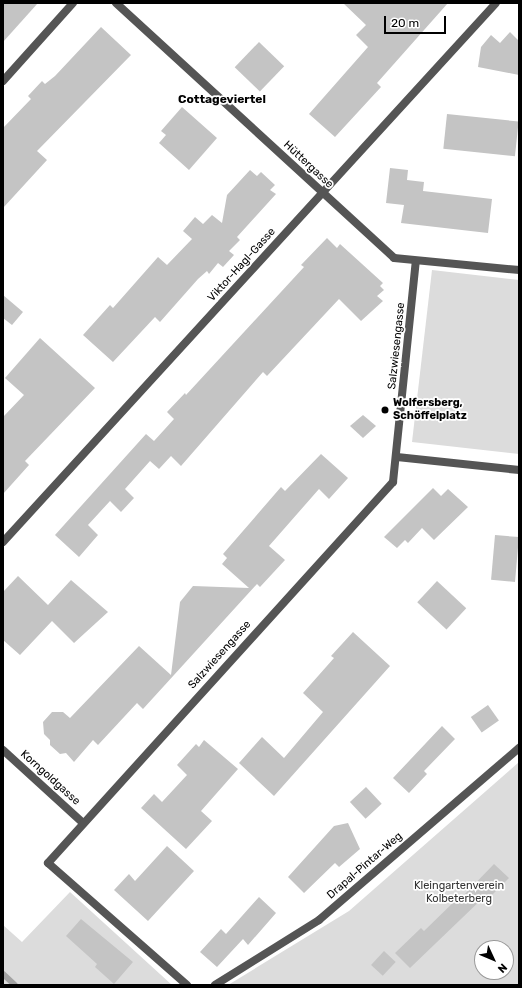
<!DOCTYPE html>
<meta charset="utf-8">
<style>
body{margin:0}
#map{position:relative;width:522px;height:988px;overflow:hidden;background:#fff;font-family:Rubik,sans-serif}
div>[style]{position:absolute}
.green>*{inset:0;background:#dcdcdc}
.stream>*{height:6px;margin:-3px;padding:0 3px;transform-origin:3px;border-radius:3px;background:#a3a3a3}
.building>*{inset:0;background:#c4c4c4;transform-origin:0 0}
.street>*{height:8px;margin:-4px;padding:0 4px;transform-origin:4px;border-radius:4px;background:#555}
.dots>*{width:11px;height:11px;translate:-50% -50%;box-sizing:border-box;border:2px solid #fff;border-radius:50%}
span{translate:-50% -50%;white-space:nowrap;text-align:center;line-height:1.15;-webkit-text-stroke:3.5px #fff;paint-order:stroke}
.street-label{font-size:11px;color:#000}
.poi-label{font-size:11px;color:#000;font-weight:700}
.left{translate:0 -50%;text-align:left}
.park-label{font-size:11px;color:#333}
.neighbourhood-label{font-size:12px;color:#000;font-weight:700}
.frame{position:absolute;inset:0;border:4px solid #000;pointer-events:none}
.north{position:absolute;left:474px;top:940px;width:40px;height:40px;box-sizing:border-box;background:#fff;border:1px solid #999;border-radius:50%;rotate:134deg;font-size:11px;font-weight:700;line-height:16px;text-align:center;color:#000}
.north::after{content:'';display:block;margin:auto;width:14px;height:18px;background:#000;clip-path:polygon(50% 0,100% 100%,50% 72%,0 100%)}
.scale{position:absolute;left:384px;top:16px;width:62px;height:18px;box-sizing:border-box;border:2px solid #000;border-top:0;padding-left:5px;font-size:12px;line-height:14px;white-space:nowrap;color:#000;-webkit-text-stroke:3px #fff;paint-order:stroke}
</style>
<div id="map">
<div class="green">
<div style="clip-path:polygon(432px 270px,519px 280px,519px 454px,412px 442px)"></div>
<div style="clip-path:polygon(evenodd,519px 762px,519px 985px,228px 985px,349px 911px,519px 762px,482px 948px,506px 948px,506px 972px,482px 972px,482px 948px)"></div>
<div style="clip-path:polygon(70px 892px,172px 985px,3px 985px,3px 925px,22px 942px)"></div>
</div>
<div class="stream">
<div style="left:3px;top:974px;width:16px;rotate:43deg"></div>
</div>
<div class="building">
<div style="clip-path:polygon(3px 3px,38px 3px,3px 42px)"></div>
<div style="clip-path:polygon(343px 3px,448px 3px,377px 83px,381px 87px,335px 137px,309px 114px,368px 47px,356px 35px,366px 25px)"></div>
<div style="clip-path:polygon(101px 27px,131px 55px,37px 151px,47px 160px,3px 208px,3px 128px,31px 99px,28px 96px,42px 81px,45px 84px,55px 76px)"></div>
<div style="clip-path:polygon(510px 32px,519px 41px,519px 75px,478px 67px,481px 47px,491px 35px,500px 43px)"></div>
<div style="left:259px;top:42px;width:35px;height:35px;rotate:44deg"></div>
<div style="clip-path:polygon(182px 107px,217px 138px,189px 170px,159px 143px,166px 135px,161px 131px)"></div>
<div style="left:447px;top:114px;width:72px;height:35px;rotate:6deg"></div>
<div style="clip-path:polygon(390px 168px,408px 170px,407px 180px,424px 182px,423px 191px,492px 199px,488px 233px,401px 223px,404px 205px,386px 203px)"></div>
<div style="clip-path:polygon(250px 170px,257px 176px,261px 172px,275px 185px,270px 190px,276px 194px,237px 237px,240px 240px,229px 251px,234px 255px,223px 267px,218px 263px,209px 274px,207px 271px,198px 279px,160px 322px,155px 317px,113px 362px,83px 335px,110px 305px,113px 308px,158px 257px,167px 265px,192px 239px,183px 231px,195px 217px,203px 224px,212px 215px,222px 223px,227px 195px)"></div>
<div style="clip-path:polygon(327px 238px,337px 248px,340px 244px,383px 283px,380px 286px,384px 290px,377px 296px,383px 301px,361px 321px,339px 299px,267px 376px,263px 372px,181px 466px,171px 456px,159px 469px,150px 461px,125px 489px,134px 498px,121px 512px,110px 501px,88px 525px,98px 535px,79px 557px,55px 535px,146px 434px,154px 441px,174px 419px,167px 412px,185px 393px,186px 395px,304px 267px,301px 265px)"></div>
<div style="clip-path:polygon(3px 295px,23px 312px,12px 325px,3px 318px)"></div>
<div style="clip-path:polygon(40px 338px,95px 388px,25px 461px,29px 465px,3px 494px,3px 417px,24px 395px,5px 378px)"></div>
<div style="clip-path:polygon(363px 415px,376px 426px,363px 438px,350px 426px)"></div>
<div style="clip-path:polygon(321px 454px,348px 478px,329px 499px,319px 489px,269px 546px,285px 560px,260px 587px,257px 584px,143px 709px,137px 703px,98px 745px,93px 740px,74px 762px,66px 753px,60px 754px,50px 745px,50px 740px,44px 734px,43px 722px,52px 712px,63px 712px,70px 718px,139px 646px,171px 675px,180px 602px,193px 586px,249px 588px,222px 564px,227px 558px,223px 554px,281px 487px,285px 491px)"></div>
<div style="clip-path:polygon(433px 488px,441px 496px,448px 489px,468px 507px,434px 540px,422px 528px,408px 543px,405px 540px,397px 548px,384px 537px)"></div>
<div style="left:495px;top:535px;width:24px;height:45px;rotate:5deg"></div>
<div style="clip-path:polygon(18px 576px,48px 605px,71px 580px,108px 612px,74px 643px,52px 621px,20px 655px,3px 640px,3px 592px)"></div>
<div style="left:437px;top:581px;width:40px;height:29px;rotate:43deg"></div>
<div style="clip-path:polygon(353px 632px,390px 666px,274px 796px,239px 763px,262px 737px,284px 758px,323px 712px,303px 693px,334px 658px,331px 656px)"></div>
<div style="left:488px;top:705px;width:19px;height:21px;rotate:55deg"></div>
<div style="clip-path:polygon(442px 726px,455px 739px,424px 771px,427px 774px,409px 793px,393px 778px)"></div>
<div style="clip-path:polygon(204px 740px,238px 769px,201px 811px,212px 821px,186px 849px,141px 808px,154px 794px,162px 802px,187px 775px,177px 765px,196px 744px,199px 747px)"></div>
<div style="left:366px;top:787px;width:23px;height:22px;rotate:47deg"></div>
<div style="clip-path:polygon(348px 823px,360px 849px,339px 867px,335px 863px,304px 893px,288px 877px,334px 826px)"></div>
<div style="clip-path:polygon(167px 846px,194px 871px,148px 921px,114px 890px,129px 874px,135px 881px)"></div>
<div style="clip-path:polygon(494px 864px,509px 878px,489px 898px,486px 895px,410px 968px,395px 953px,421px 928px,424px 931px,462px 894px,463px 896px)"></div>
<div style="clip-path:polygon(259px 897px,276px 913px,248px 945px,243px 939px,217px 967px,200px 952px,221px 929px,226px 934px)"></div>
<div style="clip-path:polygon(81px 919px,133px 962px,114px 984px,95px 967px,97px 964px,66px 936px)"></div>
<div style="left:384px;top:951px;width:16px;height:19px;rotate:43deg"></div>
</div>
<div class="street">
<div style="left:116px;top:3px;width:377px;rotate:42.5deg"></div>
<div style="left:394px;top:258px;width:126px;rotate:5.5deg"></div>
<div style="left:3px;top:81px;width:105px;rotate:-48.1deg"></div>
<div style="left:397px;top:457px;width:123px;rotate:6.1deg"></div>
<div style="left:3px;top:542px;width:730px;rotate:-47.55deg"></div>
<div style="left:3px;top:750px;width:108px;rotate:42.4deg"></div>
<div style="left:187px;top:985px;width:185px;rotate:-138.7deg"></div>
<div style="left:48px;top:863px;width:514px;rotate:-47.84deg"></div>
<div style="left:393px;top:482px;width:222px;rotate:-84.1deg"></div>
<div style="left:215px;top:985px;width:123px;rotate:-32deg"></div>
<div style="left:319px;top:920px;width:264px;rotate:-40.7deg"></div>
</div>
<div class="dots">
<div style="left:385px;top:410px;background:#000"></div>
</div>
<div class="street-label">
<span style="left:308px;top:165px;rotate:43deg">Hüttergasse</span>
<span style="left:242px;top:265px;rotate:-48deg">Viktor-Hagl-Gasse</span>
<span style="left:397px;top:346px;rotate:-84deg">Salzwiesengasse</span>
<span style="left:220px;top:655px;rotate:-48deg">Salzwiesengasse</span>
<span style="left:50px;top:778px;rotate:42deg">Korngoldgasse</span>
<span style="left:365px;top:866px;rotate:-41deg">Drapal-Pintar-Weg</span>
</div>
<div class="poi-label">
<span class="left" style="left:393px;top:410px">Wolfersberg,<br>Schöffelplatz</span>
</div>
<div class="park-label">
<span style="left:459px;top:893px">Kleingartenverein<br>Kolbeterberg</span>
</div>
<div class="neighbourhood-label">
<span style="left:222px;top:100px">Cottageviertel</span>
</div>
<div class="frame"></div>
<div class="north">N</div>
<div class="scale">20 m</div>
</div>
